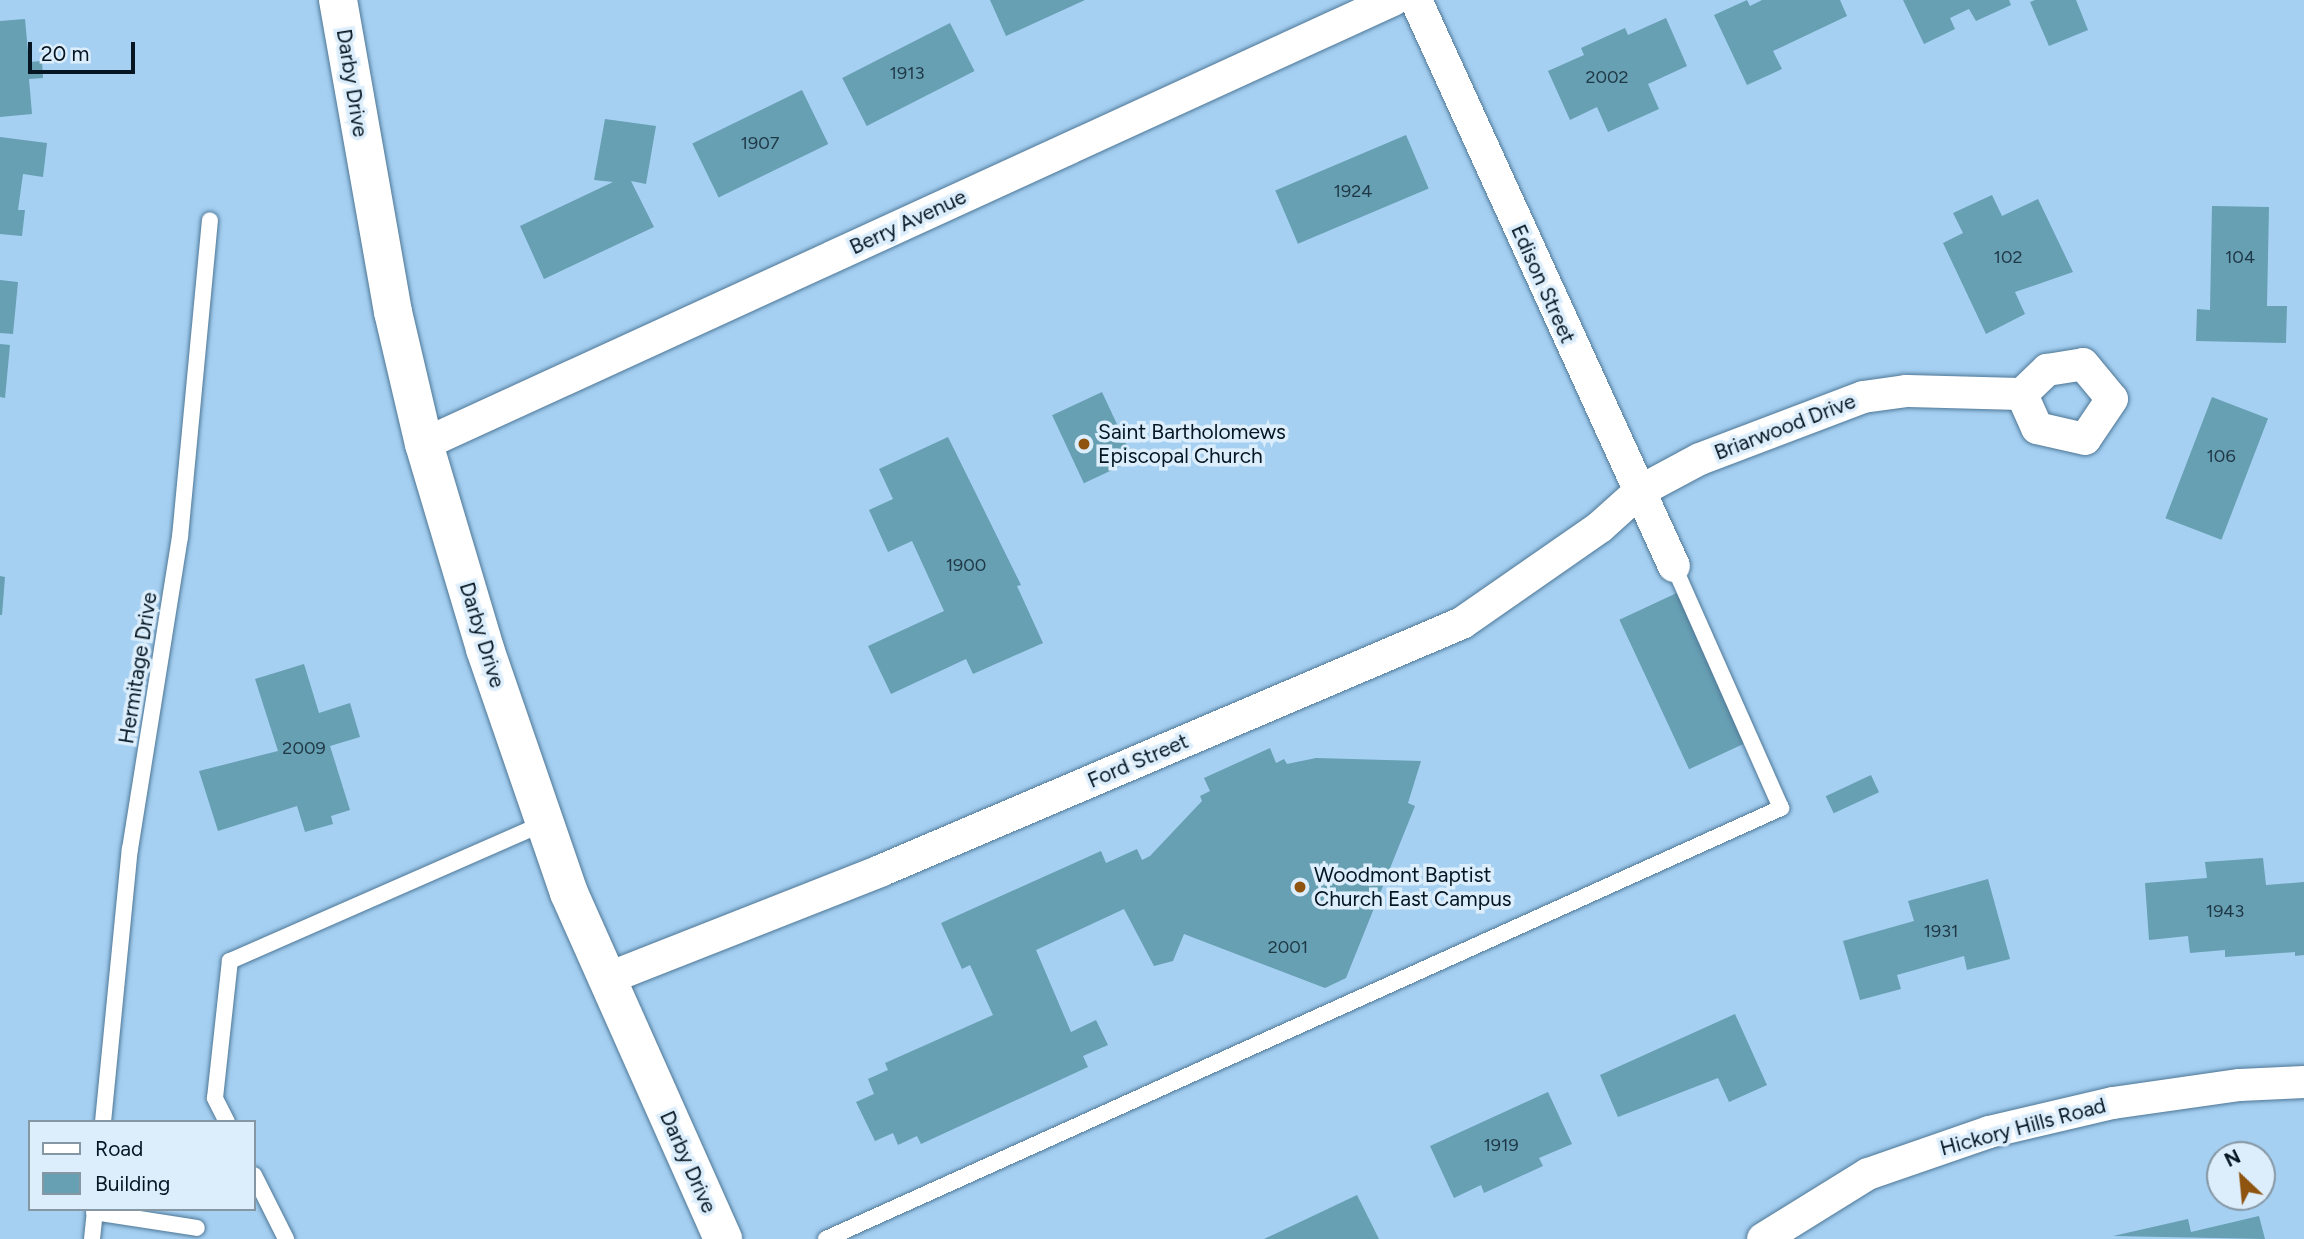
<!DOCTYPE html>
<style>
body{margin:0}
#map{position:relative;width:2304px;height:1239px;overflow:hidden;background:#a5d0f2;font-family:Figtree,sans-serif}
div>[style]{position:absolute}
.building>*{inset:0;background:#679fb3;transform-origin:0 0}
.roads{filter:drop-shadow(0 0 2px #4f7796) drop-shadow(0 0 2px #4f7796)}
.lane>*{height:16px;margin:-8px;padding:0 8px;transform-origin:8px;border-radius:8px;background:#fff}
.street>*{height:32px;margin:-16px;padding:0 16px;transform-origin:16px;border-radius:16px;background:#fff}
.secondary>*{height:38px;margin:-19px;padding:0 19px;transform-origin:19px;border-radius:19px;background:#fff}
.dots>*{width:19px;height:19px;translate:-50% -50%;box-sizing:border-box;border:4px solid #dcedfb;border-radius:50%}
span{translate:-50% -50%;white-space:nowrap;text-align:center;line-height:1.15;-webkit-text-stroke:7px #dcedfb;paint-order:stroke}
.number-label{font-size:18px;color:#1e3846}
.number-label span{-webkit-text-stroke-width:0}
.street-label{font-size:21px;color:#051521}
.poi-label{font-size:21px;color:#051521}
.left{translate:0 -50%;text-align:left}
.legend{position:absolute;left:28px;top:1120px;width:228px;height:91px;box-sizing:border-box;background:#dcedfb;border:2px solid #8697a4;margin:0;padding:9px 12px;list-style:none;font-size:21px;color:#051521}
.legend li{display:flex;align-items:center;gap:14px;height:35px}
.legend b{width:35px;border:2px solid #8697a4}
.north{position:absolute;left:2206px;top:1141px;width:70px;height:70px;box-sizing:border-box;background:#dcedfb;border:2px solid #8697a4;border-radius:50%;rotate:334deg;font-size:19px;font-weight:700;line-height:28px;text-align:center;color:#051521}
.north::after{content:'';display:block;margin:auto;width:24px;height:32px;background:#8e5410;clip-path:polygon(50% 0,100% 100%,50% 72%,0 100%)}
.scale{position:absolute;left:28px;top:42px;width:107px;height:32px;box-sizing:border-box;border:4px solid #051521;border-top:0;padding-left:9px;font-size:21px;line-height:24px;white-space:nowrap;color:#051521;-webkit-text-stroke:5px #dcedfb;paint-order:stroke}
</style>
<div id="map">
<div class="building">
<div style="clip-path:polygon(990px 0,1085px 0,1006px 36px)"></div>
<div style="clip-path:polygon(1747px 0,1750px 6px,1762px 0,1840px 0,1847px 16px,1773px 51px,1782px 69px,1747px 85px,1714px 15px)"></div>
<div style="clip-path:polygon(1903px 0,2009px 0,2011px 5px,1976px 21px,1969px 9px,1950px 18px,1955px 29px,1924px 44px)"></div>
<div style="clip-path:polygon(2035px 0,2076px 0,2088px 30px,2049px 46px,2030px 2px)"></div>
<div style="clip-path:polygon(1666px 18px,1687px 66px,1648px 84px,1659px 109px,1608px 132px,1597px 107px,1570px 120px,1548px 71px,1584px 55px,1581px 48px,1625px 28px,1628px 35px)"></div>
<div style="clip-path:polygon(25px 19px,29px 62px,42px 61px,43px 78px,29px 79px,32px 114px,0 117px,0 21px)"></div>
<div style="left:950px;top:23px;width:54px;height:121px;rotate:63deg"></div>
<div style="left:802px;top:90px;width:60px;height:122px;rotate:64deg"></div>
<div style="clip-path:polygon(605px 119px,656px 126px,646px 184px,631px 181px,654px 227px,544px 279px,520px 226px,613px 182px,594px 180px)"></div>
<div style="left:1406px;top:135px;width:58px;height:142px;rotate:67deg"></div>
<div style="clip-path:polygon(0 137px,47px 143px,43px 177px,23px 174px,18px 210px,25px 210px,22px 236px,0 234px)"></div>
<div style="clip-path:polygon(1992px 195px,2002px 216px,2038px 199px,2073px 272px,2015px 292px,2025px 314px,1986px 334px,1943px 243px,1963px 233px,1953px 213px)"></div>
<div style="clip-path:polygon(2212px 206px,2269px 207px,2267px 306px,2287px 306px,2286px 343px,2196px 341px,2197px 309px,2210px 310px)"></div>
<div style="clip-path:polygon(0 280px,18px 282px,13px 334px,0 333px)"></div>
<div style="clip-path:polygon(0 344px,10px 345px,5px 398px,0 397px)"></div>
<div style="left:1102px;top:392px;width:75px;height:55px;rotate:65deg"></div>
<div style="left:2212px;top:397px;width:60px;height:130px;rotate:21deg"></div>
<div style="clip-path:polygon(948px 437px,1021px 585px,1017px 586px,1043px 643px,973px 674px,966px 659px,891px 694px,868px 646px,944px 611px,912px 541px,888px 552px,869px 510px,893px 499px,879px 469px)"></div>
<div style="clip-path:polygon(0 576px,5px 577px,2px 615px,0 615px)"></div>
<div style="left:1681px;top:591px;width:165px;height:68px;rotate:65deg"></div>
<div style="clip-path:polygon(304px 664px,319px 713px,350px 703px,360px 737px,330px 746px,350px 810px,331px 816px,333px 824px,305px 832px,297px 806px,218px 831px,199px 771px,278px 751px,255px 679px)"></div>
<div style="clip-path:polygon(1270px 748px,1276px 763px,1284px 759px,1287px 764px,1316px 758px,1421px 761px,1408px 803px,1415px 806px,1346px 978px,1325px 988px,1184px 934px,1173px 961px,1154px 966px,1124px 909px,1036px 950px,1071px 1032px,1096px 1020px,1108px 1045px,1083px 1056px,1088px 1067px,921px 1144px,917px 1136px,898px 1145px,893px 1133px,875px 1141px,856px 1102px,874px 1094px,868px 1079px,888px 1070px,885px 1063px,993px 1015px,970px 965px,962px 969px,941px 923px,1101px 851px,1106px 863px,1137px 849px,1142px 860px,1150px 856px,1202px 801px,1200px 796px,1210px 791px,1204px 778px)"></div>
<div style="left:1871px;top:775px;width:19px;height:50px;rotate:65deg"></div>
<div style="clip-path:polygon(2263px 858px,2266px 885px,2304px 882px,2304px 955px,2295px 956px,2295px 952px,2225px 957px,2225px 950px,2190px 953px,2188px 936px,2149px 940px,2145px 883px,2207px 878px,2205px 862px)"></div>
<div style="clip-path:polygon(1988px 879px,2010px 959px,1967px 970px,1964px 956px,1897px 975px,1901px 989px,1860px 1000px,1843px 941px,1914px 921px,1908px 901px)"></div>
<div style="clip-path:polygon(1735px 1014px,1767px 1085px,1729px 1102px,1718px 1078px,1618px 1117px,1600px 1075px)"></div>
<div style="clip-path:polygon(1548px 1092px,1572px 1144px,1539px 1158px,1543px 1166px,1484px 1193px,1481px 1185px,1454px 1198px,1430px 1146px)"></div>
<div style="clip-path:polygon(1357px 1195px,1379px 1239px,1264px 1239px)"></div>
<div style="clip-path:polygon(2259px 1216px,2265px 1239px,2113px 1236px,2188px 1219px,2191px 1232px)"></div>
</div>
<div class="roads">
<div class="lane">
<div style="left:103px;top:1122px;width:274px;rotate:-84.4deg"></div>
<div style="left:130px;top:849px;width:316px;rotate:-80.9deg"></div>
<div style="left:180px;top:537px;width:318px;rotate:-84.6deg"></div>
<div style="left:227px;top:1122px;width:27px;rotate:-117deg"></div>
<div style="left:215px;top:1098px;width:138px;rotate:-83.8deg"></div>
<div style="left:230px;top:961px;width:344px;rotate:-23.7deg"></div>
<div style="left:254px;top:1175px;width:72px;rotate:63.4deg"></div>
<div style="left:94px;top:1212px;width:104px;rotate:8.8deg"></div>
<div style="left:92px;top:1239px;width:30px;rotate:-84deg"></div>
<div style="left:826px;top:1239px;width:1048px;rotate:-24.29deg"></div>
<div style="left:1781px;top:808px;width:265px;rotate:-113.9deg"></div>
</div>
<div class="street">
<div style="left:1416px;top:0;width:622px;rotate:65.5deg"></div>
<div style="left:2083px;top:364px;width:45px;rotate:50.4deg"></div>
<div style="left:2112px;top:399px;width:48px;rotate:124deg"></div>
<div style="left:2085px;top:439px;width:49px;rotate:-167.1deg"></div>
<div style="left:2037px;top:428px;width:37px;rotate:-114deg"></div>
<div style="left:2022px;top:394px;width:35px;rotate:-44deg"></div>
<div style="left:2047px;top:370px;width:36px;rotate:-9deg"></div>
<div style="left:424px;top:444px;width:1066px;rotate:-24.62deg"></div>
<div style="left:606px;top:979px;width:295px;rotate:-21.5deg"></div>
<div style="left:880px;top:871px;width:633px;rotate:-23.08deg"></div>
<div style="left:1462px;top:623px;width:168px;rotate:-34.8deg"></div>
<div style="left:1600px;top:527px;width:54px;rotate:-42deg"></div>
<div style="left:1640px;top:491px;width:68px;rotate:-28.1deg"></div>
<div style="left:1700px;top:459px;width:174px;rotate:-20.8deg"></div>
<div style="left:1863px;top:397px;width:43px;rotate:-7.9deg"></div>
<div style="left:1906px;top:391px;width:116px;rotate:1.5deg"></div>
<div style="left:1763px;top:1239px;width:123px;rotate:-31.8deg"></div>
<div style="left:1868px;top:1174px;width:128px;rotate:-19.1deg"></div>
<div style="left:1989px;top:1132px;width:127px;rotate:-13.2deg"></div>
<div style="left:2113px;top:1103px;width:128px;rotate:-8.1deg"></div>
<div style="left:2240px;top:1085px;width:64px;rotate:-2.7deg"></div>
</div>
<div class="secondary">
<div style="left:338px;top:0;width:317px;rotate:80deg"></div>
<div style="left:393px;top:312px;width:136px;rotate:76.8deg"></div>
<div style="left:424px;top:444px;width:214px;rotate:73.4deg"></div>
<div style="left:485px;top:649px;width:258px;rotate:71deg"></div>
<div style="left:569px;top:893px;width:379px;rotate:66deg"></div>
</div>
</div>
<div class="dots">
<div style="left:1084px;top:444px;background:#8e5410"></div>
<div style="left:1300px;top:887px;background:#8e5410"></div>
</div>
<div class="number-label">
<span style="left:907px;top:73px">1913</span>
<span style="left:1607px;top:77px">2002</span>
<span style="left:760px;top:143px">1907</span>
<span style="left:1353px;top:191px">1924</span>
<span style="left:2008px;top:257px">102</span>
<span style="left:2240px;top:257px">104</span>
<span style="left:2221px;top:456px">106</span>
<span style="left:966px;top:565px">1900</span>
<span style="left:304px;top:748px">2009</span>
<span style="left:2225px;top:911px">1943</span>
<span style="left:1941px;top:931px">1931</span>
<span style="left:1288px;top:947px">2001</span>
<span style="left:1501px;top:1145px">1919</span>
</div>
<div class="street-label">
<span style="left:352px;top:83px;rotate:81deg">Darby Drive</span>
<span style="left:908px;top:222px;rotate:-25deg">Berry Avenue</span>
<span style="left:1543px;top:284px;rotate:66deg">Edison Street</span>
<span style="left:1785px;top:427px;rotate:-21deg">Briarwood Drive</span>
<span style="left:482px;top:635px;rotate:73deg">Darby Drive</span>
<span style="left:138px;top:668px;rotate:-81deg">Hermitage Drive</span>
<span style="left:1138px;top:761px;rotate:-23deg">Ford Street</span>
<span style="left:2023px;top:1127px;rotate:-15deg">Hickory Hills Road</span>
<span style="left:688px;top:1162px;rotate:66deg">Darby Drive</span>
</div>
<div class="poi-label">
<span class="left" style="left:1098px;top:444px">Saint Bartholomews<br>Episcopal Church</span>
<span class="left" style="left:1314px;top:887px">Woodmont Baptist<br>Church East Campus</span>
</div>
<ul class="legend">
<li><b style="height:9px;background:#fff"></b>Road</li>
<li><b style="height:19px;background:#679fb3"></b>Building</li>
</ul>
<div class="north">N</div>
<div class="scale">20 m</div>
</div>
